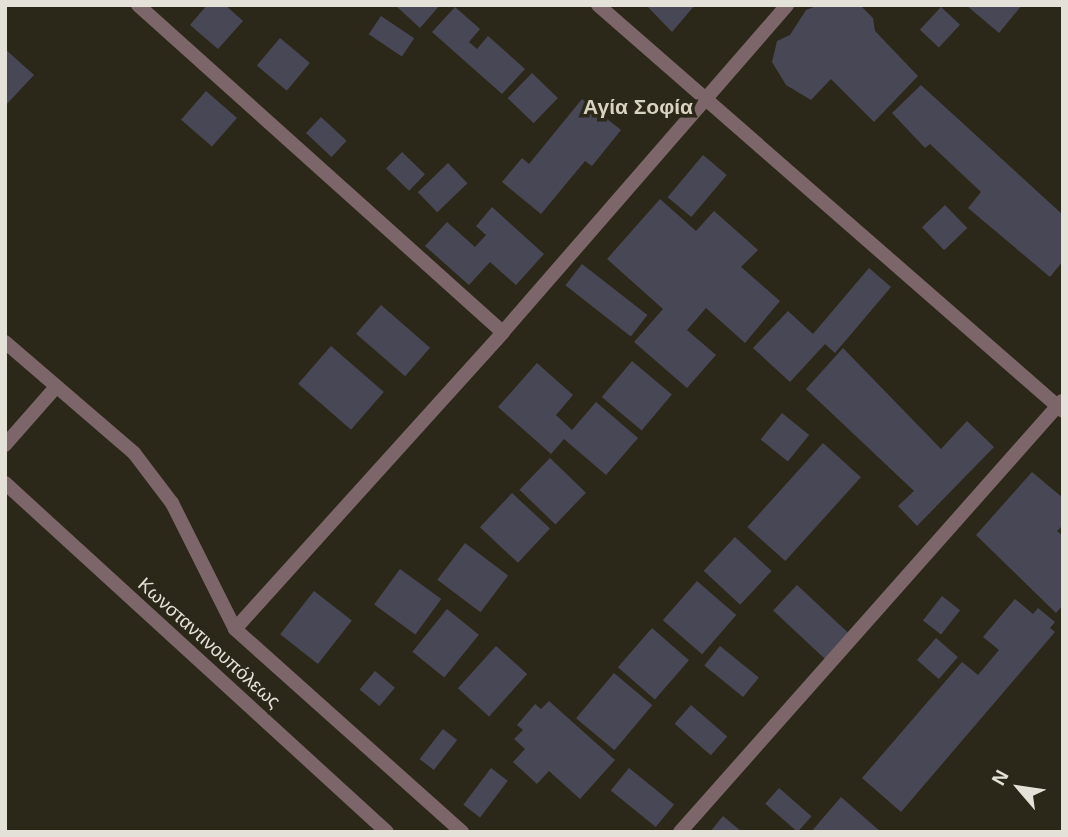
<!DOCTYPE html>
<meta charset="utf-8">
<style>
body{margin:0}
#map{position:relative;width:1068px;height:837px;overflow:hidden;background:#2c2819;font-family:Helvetica,sans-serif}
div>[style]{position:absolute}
.building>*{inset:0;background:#484756;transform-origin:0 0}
.street>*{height:14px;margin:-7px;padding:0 7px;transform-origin:7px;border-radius:7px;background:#7c6669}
span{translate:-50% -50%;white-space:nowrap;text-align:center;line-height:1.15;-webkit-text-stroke:7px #2c2819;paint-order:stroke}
.street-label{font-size:19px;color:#e4e1d8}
.neighbourhood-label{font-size:21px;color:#d8d2c0;font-weight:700}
.frame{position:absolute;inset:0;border:7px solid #e4e1d8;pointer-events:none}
.north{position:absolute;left:984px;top:753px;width:70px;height:70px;-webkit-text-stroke:5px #2c2819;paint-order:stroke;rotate:299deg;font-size:19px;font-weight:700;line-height:28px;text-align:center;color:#e4e1d8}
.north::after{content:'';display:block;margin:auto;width:24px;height:32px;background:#e4e1d8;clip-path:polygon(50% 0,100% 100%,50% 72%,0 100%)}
</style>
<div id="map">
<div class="building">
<div style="clip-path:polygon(207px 5px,225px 5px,243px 21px,218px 49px,190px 25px)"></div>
<div style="clip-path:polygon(395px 5px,440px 5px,420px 28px)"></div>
<div style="clip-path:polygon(646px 5px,695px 5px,672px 32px)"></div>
<div style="clip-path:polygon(819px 5px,860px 5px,873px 18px,875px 31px,918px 76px,874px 122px,831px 79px,811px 100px,786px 85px,772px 62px,777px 41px,790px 35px,806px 10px)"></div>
<div style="clip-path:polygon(966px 5px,1022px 5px,999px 33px)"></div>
<div style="clip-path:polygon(455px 7px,480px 29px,469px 42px,477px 49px,488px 36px,525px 69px,502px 94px,432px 32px)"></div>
<div style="left:941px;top:7px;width:26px;height:31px;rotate:43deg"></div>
<div style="left:381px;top:16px;width:40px;height:22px;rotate:34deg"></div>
<div style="left:280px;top:38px;width:39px;height:36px;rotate:40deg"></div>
<div style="clip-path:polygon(5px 49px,34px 75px,5px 106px)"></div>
<div style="left:532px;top:73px;width:36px;height:35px;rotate:44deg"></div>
<div style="clip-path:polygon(921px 85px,1063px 215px,1063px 261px,1050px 277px,968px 208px,981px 192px,930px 144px,925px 148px,892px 113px)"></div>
<div style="left:206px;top:91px;width:41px;height:38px;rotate:41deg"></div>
<div style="clip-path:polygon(582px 99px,621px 130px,592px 166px,585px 161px,541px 214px,502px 182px,522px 158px,529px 164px)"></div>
<div style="left:321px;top:117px;width:35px;height:22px;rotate:43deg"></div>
<div style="left:402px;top:152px;width:32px;height:23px;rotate:44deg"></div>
<div style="left:703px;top:155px;width:31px;height:55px;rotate:40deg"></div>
<div style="left:448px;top:163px;width:28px;height:42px;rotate:46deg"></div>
<div style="clip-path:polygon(660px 199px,696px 231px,714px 211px,758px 250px,741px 267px,780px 301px,745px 343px,706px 308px,687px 330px,716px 355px,687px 388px,634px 342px,663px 309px,607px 259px)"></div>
<div style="left:945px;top:205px;width:32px;height:32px;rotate:46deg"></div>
<div style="clip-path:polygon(492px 207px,544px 254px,516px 285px,490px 262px,469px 285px,425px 246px,447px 222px,475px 247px,486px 235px,476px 226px)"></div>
<div style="left:582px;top:264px;width:83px;height:27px;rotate:38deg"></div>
<div style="clip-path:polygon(869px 268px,891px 287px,835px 353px,825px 344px,790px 382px,753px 348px,788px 311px,813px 334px)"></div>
<div style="left:381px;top:305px;width:65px;height:38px;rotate:41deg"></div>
<div style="left:331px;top:346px;width:70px;height:50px;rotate:41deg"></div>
<div style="clip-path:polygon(843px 348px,941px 449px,967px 421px,994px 447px,917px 526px,898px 506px,914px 491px,806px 389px)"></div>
<div style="left:632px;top:361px;width:52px;height:47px;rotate:40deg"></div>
<div style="clip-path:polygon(537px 363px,573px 395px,556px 415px,572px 430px,596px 402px,638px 438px,606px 475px,564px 439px,551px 454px,498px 407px)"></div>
<div style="left:782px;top:413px;width:35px;height:34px;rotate:39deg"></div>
<div style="left:823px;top:443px;width:51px;height:113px;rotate:42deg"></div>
<div style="left:550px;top:458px;width:50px;height:44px;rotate:44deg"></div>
<div style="clip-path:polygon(1032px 472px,1063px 498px,1063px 525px,1057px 531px,1063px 536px,1063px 605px,1056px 613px,976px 535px)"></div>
<div style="left:512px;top:493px;width:52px;height:47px;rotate:43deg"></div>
<div style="left:735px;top:537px;width:50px;height:46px;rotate:43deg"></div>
<div style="left:465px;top:543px;width:54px;height:46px;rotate:37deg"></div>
<div style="left:400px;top:569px;width:51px;height:44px;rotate:36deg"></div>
<div style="left:697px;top:581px;width:52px;height:52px;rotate:41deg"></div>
<div style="left:797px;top:585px;width:71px;height:35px;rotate:43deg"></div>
<div style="left:314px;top:591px;width:48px;height:55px;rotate:38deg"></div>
<div style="left:942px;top:596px;width:23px;height:31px;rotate:38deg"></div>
<div style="clip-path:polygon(1015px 599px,1033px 614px,1038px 608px,1055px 622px,1050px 628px,1055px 632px,901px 812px,862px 778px,962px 662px,978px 675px,999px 650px,983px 637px)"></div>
<div style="left:447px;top:609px;width:41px;height:55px;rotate:39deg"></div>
<div style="left:652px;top:628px;width:49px;height:52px;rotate:41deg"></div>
<div style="left:936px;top:638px;width:29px;height:29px;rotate:41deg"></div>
<div style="left:496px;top:646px;width:42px;height:57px;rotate:42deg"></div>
<div style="left:720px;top:646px;width:50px;height:25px;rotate:39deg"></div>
<div style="left:375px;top:671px;width:26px;height:24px;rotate:40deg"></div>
<div style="left:614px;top:673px;width:50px;height:59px;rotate:40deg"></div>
<div style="clip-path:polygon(549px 701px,615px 760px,580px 799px,549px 771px,537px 784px,513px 762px,525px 749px,514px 739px,523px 730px,517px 725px,535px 704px,541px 709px)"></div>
<div style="left:691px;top:705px;width:48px;height:25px;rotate:41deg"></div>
<div style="left:443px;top:729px;width:18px;height:38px;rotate:38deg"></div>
<div style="left:491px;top:768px;width:21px;height:46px;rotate:37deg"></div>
<div style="left:629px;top:768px;width:58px;height:29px;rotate:39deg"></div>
<div style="left:779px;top:788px;width:43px;height:21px;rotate:41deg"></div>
<div style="clip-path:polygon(841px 797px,881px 832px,811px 832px)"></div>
<div style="clip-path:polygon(723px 816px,742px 832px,710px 832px)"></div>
</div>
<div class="street">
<div style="left:138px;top:5px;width:490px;rotate:41.9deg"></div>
<div style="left:598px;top:5px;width:617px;rotate:41.12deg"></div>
<div style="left:5px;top:342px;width:170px;rotate:40.7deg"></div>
<div style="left:134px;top:453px;width:63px;rotate:52.8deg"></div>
<div style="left:172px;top:503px;width:141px;rotate:63.4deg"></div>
<div style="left:235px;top:629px;width:305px;rotate:41.8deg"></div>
<div style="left:5px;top:445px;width:77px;rotate:-48.7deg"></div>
<div style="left:5px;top:483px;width:517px;rotate:42.42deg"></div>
<div style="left:235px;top:629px;width:400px;rotate:-47.9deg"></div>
<div style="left:503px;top:332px;width:433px;rotate:-49deg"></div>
<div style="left:680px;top:832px;width:576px;rotate:-48.45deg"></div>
</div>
<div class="street-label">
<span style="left:209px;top:643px;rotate:42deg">Κωνσταντινουπόλεως</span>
</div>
<div class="neighbourhood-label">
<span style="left:638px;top:107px">Αγία Σοφία</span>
</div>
<div class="frame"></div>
<div class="north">N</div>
</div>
